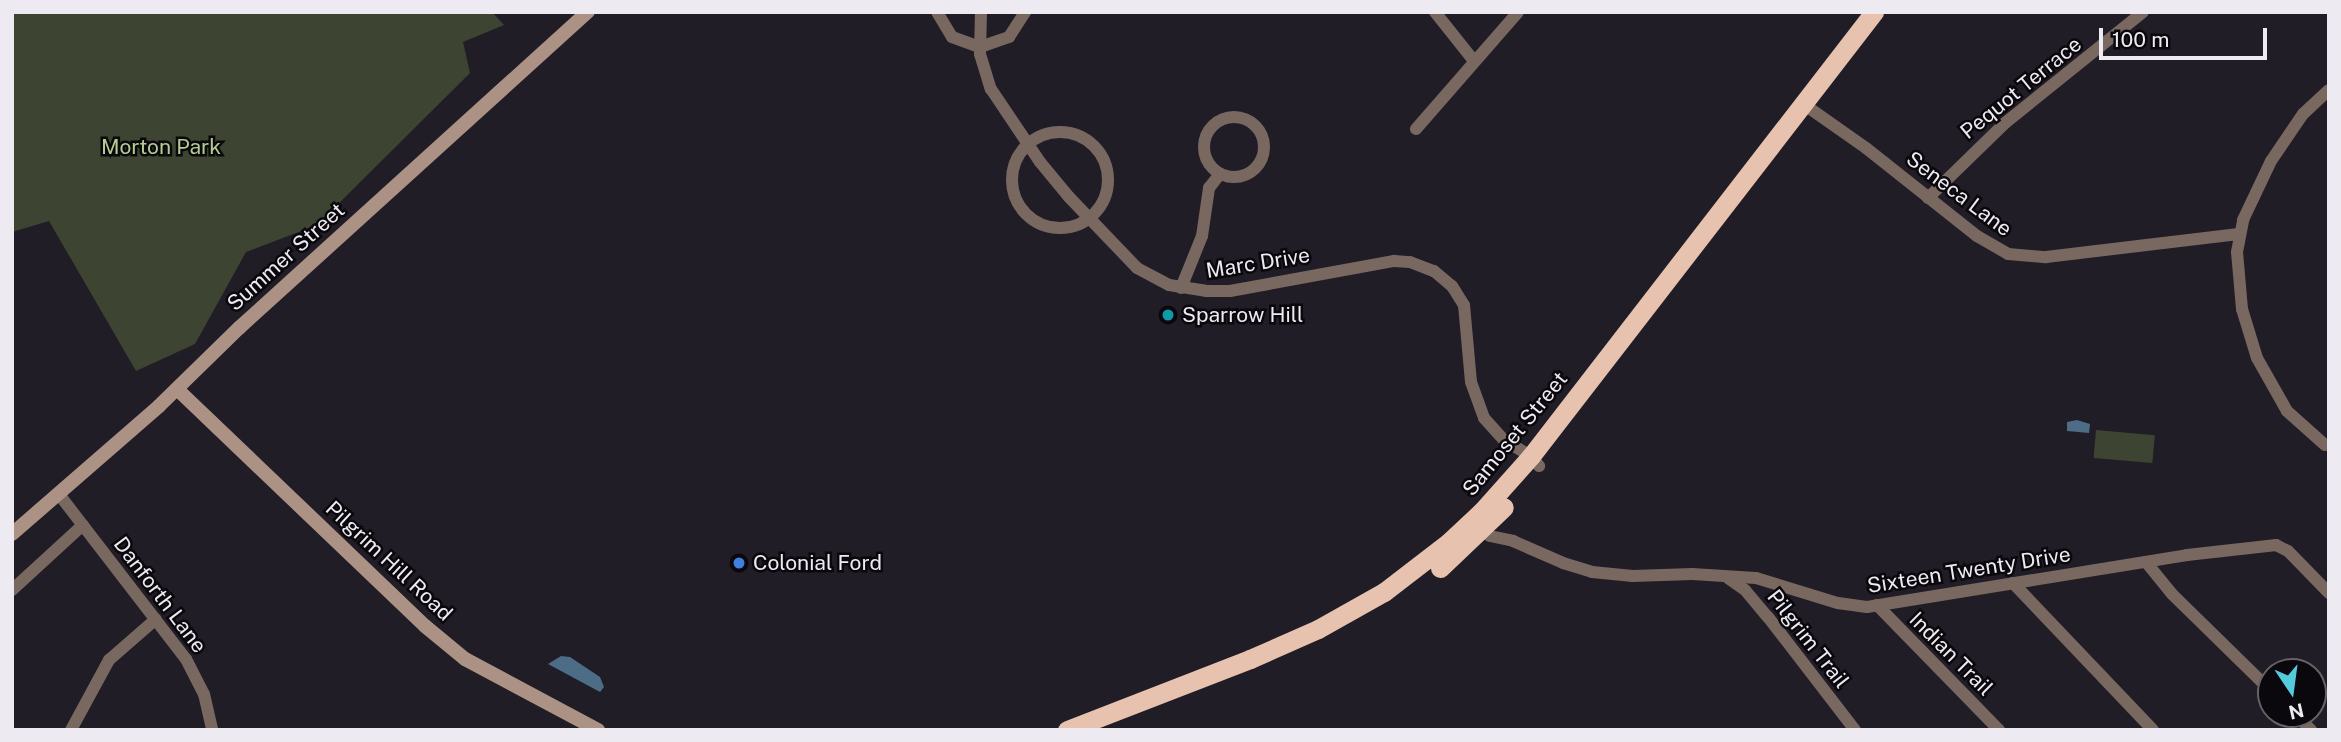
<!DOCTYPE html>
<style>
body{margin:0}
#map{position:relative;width:2341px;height:742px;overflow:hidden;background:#211d26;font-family:"Public Sans",sans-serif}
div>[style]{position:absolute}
.green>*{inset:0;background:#3d4431;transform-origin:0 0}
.water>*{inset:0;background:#4c6d85}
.minor>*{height:12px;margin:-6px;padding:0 6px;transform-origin:6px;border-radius:6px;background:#786860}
.minor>.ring{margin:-6px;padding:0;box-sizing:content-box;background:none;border:12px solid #786860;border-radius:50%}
.secondary>*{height:14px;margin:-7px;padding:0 7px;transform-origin:7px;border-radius:7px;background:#ac9285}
.trunk>*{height:19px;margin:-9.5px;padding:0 9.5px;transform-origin:9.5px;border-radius:9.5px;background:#e6c2af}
.dots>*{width:19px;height:19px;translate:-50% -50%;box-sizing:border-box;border:4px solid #0a080c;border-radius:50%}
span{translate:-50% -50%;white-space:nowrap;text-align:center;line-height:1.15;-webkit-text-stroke:5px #0a080c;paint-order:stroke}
.street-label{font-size:21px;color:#edeaf1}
.park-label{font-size:21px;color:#b4cc90}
.poi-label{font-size:21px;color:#edeaf1}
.left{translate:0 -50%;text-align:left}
.frame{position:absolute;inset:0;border:14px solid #edeaf1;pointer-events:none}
.north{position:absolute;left:2257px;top:658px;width:70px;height:70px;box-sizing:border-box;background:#0a080c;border:2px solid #656268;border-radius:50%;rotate:167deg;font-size:19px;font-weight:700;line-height:28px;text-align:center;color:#edeaf1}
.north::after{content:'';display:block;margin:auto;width:24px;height:32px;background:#54cadd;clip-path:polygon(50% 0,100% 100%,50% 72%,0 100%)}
.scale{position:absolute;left:2099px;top:28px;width:168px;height:32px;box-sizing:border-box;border:4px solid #edeaf1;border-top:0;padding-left:9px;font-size:21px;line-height:24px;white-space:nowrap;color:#edeaf1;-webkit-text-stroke:5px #0a080c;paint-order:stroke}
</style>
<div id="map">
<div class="green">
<div style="clip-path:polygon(12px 12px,492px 12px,504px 25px,463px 42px,470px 73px,317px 225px,246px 252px,195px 344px,136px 371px,49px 221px,12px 232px)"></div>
<div style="left:2096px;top:430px;width:59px;height:28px;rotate:5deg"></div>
</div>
<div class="water">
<div style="clip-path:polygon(2077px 420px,2090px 424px,2089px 433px,2067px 431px,2067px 422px)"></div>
<div style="clip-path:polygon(561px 656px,570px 657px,600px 677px,604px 687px,600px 692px,548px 664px)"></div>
</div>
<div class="minor">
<div style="left:937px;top:12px;width:29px;rotate:59deg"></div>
<div style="left:952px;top:37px;width:30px;rotate:20deg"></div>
<div style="left:980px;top:47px;width:31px;rotate:-19deg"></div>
<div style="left:1009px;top:37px;width:30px;rotate:-57deg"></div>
<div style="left:981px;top:12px;width:42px;rotate:91.4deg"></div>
<div style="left:980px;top:54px;width:37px;rotate:73deg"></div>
<div style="left:991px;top:89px;width:88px;rotate:56.1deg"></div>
<div style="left:1040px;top:162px;width:45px;rotate:50.4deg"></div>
<div style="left:1069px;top:197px;width:98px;rotate:46.2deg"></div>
<div style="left:1137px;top:268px;width:36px;rotate:28deg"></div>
<div style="left:1169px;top:285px;width:37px;rotate:9deg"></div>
<div style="left:1206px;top:291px;width:24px"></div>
<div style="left:1230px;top:291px;width:167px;rotate:-10.4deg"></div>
<div style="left:1394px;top:261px;width:16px;rotate:4deg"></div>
<div style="left:1410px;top:262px;width:26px;rotate:21deg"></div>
<div style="left:1434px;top:271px;width:23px;rotate:40deg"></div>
<div style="left:1452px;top:286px;width:22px;rotate:58deg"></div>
<div style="left:1464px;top:305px;width:77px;rotate:84.8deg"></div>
<div style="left:1471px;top:382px;width:38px;rotate:70deg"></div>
<div style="left:1484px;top:418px;width:30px;rotate:48deg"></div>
<div style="left:1504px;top:440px;width:31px;rotate:31deg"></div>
<div style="left:1531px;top:456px;width:13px;rotate:51deg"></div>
<div style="left:1435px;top:12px;width:63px;rotate:51.5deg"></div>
<div style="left:1802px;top:103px;width:78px;rotate:35.1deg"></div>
<div style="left:1866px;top:148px;width:142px;rotate:38.4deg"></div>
<div style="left:1977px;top:236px;width:36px;rotate:30deg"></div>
<div style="left:2008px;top:254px;width:38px;rotate:5deg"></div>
<div style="left:2046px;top:257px;width:194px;rotate:-6.8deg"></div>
<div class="ring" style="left:1204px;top:117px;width:48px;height:48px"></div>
<div style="left:1416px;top:129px;width:155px;rotate:-48.9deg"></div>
<div class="ring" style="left:1012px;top:132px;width:84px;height:84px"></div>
<div style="left:1928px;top:198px;width:107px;rotate:-44.2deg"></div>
<div style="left:2005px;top:123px;width:177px;rotate:-38.8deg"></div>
<div style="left:1181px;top:288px;width:56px;rotate:-68deg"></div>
<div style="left:1202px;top:236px;width:49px;rotate:-81.7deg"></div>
<div style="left:1209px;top:188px;width:18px;rotate:-52deg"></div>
<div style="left:2325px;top:445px;width:51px;rotate:-138.2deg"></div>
<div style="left:2287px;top:411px;width:61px;rotate:-119.5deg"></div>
<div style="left:2257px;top:358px;width:51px;rotate:-107deg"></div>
<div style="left:2242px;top:309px;width:57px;rotate:-95deg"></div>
<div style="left:2237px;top:252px;width:33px;rotate:-79deg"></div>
<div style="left:2243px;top:220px;width:65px;rotate:-64.6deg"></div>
<div style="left:2271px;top:161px;width:57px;rotate:-55.8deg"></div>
<div style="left:2303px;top:114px;width:35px;rotate:-43deg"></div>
<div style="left:58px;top:493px;width:210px;rotate:52.4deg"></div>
<div style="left:186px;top:659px;width:39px;rotate:63deg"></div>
<div style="left:204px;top:694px;width:37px;rotate:77deg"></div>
<div style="left:1474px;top:527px;width:18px;rotate:29deg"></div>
<div style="left:1490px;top:536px;width:24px;rotate:12deg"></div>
<div style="left:1513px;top:541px;width:55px;rotate:23.7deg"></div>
<div style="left:1563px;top:563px;width:30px;rotate:17deg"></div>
<div style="left:1592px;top:572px;width:41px;rotate:5.6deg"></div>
<div style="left:1633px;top:576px;width:59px;rotate:-1.9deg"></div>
<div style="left:1692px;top:574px;width:64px;rotate:3.6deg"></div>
<div style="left:1756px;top:578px;width:86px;rotate:17deg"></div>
<div style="left:1838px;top:603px;width:29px;rotate:8deg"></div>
<div style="left:1867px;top:607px;width:324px;rotate:-9.2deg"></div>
<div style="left:2187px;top:555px;width:90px;rotate:-6.4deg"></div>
<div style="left:2276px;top:545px;width:13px;rotate:27deg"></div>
<div style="left:2288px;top:551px;width:59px;rotate:45.7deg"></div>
<div style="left:2146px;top:562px;width:41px;rotate:50.9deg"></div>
<div style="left:2172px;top:594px;width:139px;rotate:44.4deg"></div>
<div style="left:1728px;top:578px;width:21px;rotate:35deg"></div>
<div style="left:1745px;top:590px;width:35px;rotate:50deg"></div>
<div style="left:1768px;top:617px;width:143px;rotate:52.4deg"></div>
<div style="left:2013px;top:583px;width:203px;rotate:46.4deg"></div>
<div style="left:12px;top:590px;width:96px;rotate:-42.5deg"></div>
<div style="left:1877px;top:605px;width:175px;rotate:45.7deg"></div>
<div style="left:2295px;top:714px;width:23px;rotate:45deg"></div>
<div style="left:71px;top:730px;width:80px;rotate:-61.5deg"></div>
<div style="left:109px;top:660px;width:62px;rotate:-41.1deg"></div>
</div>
<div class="secondary">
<div style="left:177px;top:389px;width:343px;rotate:43.7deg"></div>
<div style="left:425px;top:626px;width:52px;rotate:39.5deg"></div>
<div style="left:465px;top:659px;width:151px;rotate:28.1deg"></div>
<div style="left:12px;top:534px;width:195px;rotate:-41deg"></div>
<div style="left:159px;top:406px;width:112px;rotate:-44.3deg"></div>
<div style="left:239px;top:328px;width:471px;rotate:-42.2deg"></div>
</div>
<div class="trunk">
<div style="left:1440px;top:568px;width:88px;rotate:-43.6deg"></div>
<div style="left:1067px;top:730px;width:196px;rotate:-21.2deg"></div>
<div style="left:1250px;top:659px;width:74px;rotate:-23.8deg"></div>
<div style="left:1318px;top:629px;width:76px;rotate:-29.3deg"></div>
<div style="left:1384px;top:592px;width:82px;rotate:-37.6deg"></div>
<div style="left:1449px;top:542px;width:45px;rotate:-43.2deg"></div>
<div style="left:1482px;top:511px;width:74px;rotate:-48.3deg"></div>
<div style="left:1531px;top:456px;width:561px;rotate:-52.31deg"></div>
</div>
<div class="dots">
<div style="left:1168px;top:315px;background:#0f9aa8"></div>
<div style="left:739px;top:563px;background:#3f7fe0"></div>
</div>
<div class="street-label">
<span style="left:2021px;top:88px;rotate:-39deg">Pequot Terrace</span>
<span style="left:1959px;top:194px;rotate:37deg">Seneca Lane</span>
<span style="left:286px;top:257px;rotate:-42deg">Summer Street</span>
<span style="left:1258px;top:263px;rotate:-9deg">Marc Drive</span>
<span style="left:1515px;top:434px;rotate:-51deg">Samoset Street</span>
<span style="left:389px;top:561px;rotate:43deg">Pilgrim Hill Road</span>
<span style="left:1969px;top:570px;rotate:-9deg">Sixteen Twenty Drive</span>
<span style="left:160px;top:595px;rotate:53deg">Danforth Lane</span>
<span style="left:1808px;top:639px;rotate:52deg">Pilgrim Trail</span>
<span style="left:1951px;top:654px;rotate:45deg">Indian Trail</span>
</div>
<div class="park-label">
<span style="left:161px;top:147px">Morton Park</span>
</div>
<div class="poi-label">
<span class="left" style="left:1182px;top:315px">Sparrow Hill</span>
<span class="left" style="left:753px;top:563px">Colonial Ford</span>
</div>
<div class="frame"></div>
<div class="north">N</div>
<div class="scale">100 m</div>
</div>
